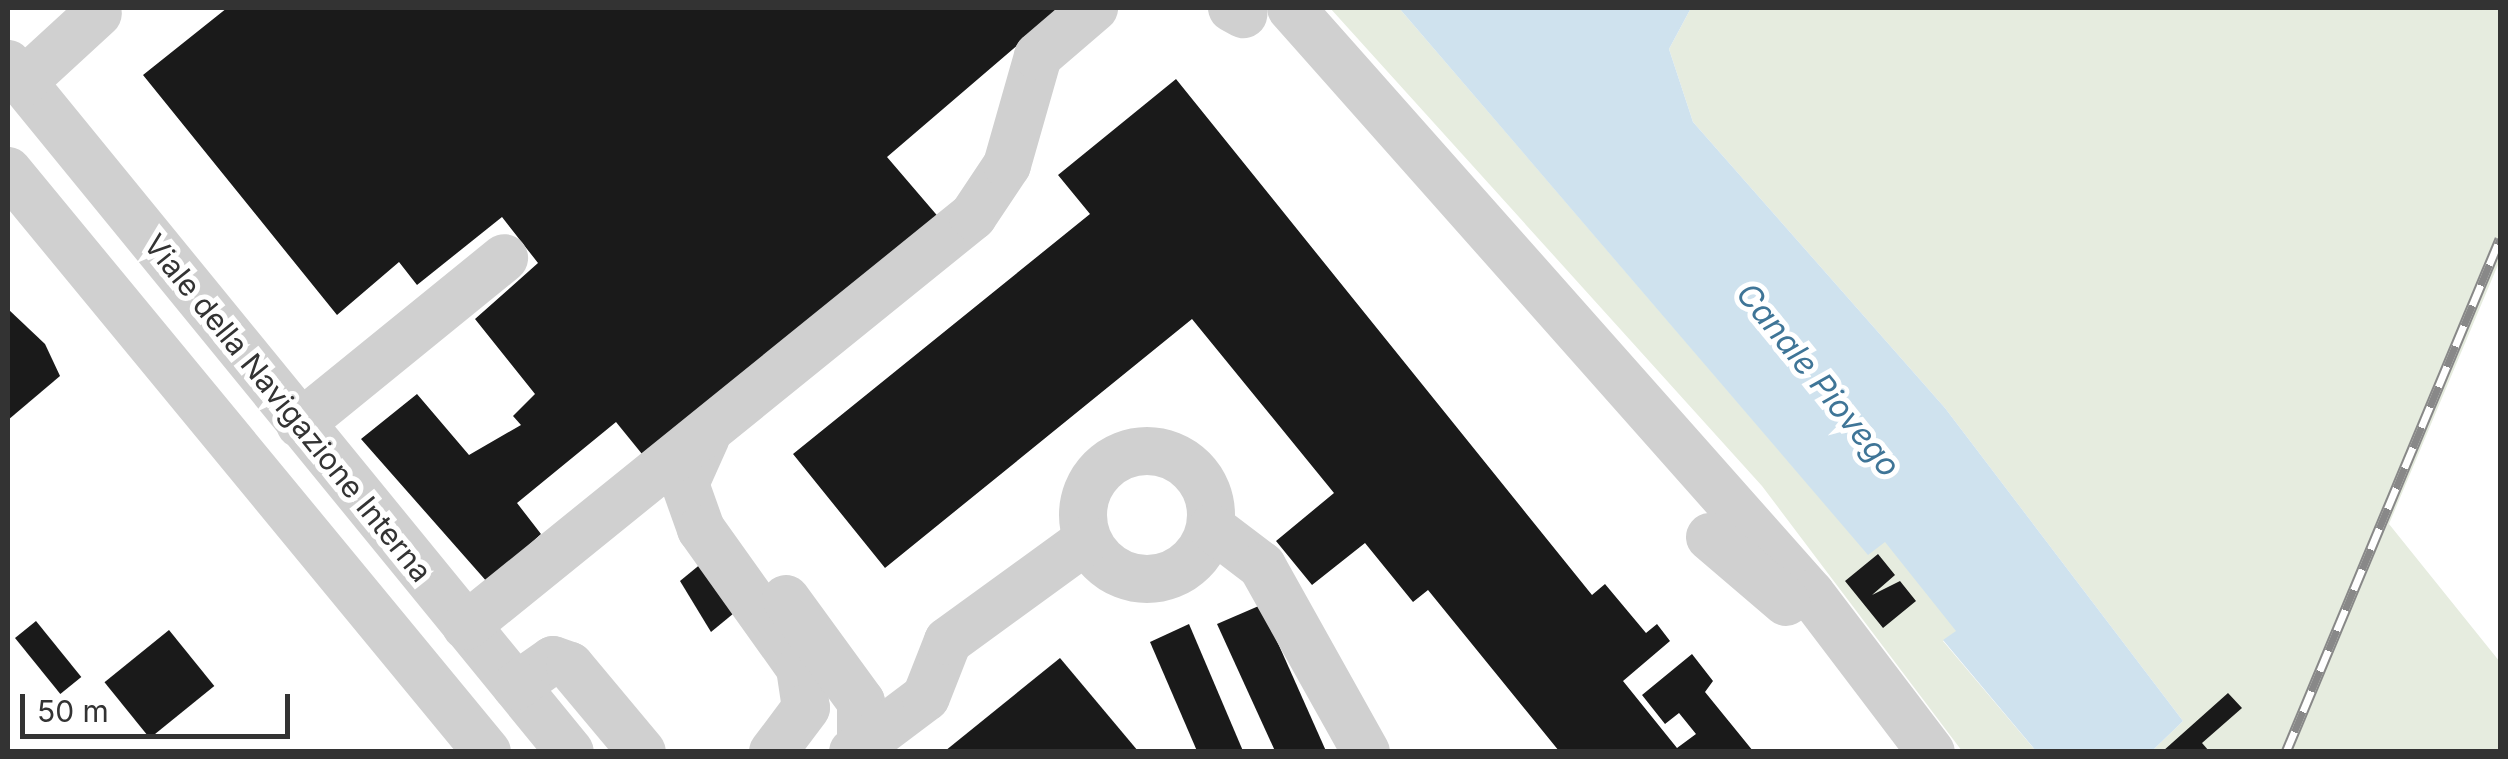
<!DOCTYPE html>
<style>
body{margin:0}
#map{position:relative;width:2508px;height:759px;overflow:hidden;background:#fff;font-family:Inter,sans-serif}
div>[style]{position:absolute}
.green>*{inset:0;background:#e6ecdf}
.water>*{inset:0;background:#cfe2ee}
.building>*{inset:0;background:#1a1a1a;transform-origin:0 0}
.minor>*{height:48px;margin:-24px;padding:0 24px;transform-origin:24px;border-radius:24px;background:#d0d0d0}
.minor>.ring{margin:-24px;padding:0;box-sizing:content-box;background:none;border:48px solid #d0d0d0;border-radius:50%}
.rail>*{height:11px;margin-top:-5.5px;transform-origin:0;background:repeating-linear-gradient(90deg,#fff 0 22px,#888 0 44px);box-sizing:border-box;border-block:2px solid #888}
span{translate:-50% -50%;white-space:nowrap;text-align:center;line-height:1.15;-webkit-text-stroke:10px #fff;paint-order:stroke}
.street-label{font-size:30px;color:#333}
.water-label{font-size:32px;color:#3f7597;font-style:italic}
.frame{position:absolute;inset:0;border:10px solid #333;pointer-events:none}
.scale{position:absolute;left:20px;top:694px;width:270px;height:45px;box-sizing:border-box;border:5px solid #333;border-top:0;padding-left:12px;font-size:30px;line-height:35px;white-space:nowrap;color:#333;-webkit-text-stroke:8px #fff;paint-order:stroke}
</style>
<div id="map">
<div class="green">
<div style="clip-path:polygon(1330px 8px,1399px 8px,1868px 554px,1885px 541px,1957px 631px,1943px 641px,2036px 751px,1962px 751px,1762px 486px)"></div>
<div style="clip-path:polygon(1691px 8px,2500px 8px,2500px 260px,2389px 524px,2500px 662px,2500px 751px,2152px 751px,2183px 721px,1945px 408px,1693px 122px,1669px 49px)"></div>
</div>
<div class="water">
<div style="clip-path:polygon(1399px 8px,1691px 8px,1669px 49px,1693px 122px,1945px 408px,2183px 721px,2152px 751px,2036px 751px,1943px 640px,1956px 631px,1885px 542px,1868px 555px)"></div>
</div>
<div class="building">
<div style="clip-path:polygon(227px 8px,1061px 8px,887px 157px,941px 220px,642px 454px,616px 422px,517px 503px,541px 534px,488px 583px,361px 439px,417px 394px,469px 455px,521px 425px,513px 416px,535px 394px,475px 319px,538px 263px,502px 217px,417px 285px,399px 262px,337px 315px,143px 75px)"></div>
<div style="clip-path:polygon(1176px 79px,1592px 595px,1605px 584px,1646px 633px,1657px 624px,1670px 641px,1623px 681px,1677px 748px,1696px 734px,1679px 713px,1665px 724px,1642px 695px,1692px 654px,1713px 681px,1705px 692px,1753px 751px,1559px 751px,1428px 590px,1413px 602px,1365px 543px,1312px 585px,1276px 541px,1334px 493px,1192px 319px,885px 568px,793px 454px,1090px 214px,1058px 175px)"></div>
<div style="clip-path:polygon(8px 309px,45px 344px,60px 376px,8px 420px)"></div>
<div style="clip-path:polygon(1878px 554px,1895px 575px,1872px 595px,1900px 581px,1916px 601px,1883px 628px,1845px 581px)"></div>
<div style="clip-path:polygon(708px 558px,745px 604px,711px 632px,680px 581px)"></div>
<div style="clip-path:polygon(1261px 605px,1326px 751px,1275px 751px,1217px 624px)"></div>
<div style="left:36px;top:621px;width:72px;height:27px;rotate:51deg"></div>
<div style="clip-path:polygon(1189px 624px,1243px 751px,1197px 751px,1150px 642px)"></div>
<div style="left:169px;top:630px;width:72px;height:83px;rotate:51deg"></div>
<div style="clip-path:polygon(1060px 658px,1138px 751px,945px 751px)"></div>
<div style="clip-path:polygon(2228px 693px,2242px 708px,2202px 743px,2209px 751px,2163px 751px)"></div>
</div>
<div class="minor">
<div style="left:1232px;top:8px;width:13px;rotate:29deg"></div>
<div style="left:1291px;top:8px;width:783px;rotate:48.42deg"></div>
<div style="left:1811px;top:594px;width:198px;rotate:52.8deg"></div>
<div style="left:8px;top:64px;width:888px;rotate:50.76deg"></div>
<div style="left:22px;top:83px;width:103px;rotate:-42.6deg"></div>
<div style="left:8px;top:171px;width:753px;rotate:50.5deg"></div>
<div style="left:300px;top:424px;width:263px;rotate:-39.1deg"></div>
<div style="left:706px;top:437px;width:51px;rotate:114.1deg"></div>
<div style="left:685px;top:484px;width:48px;rotate:70.4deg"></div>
<div style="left:701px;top:529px;width:171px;rotate:54.5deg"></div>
<div style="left:800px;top:668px;width:40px;rotate:81.5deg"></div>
<div style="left:806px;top:708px;width:55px;rotate:126.9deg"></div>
<div class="ring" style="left:1083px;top:451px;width:80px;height:80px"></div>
<div style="left:1212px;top:528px;width:63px;rotate:37.2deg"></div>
<div style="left:1262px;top:566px;width:213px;rotate:60.8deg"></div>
<div style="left:1710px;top:537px;width:100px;rotate:40.5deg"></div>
<div style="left:786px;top:599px;width:127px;rotate:53.9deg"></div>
<div style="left:861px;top:702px;width:44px;rotate:90deg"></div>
<div style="left:466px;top:626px;width:652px;rotate:-38.96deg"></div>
<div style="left:973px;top:216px;width:61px;rotate:-56.3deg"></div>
<div style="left:1007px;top:165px;width:113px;rotate:-74.1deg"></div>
<div style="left:1038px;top:56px;width:74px;rotate:-40.6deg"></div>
<div style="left:516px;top:686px;width:45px;rotate:-35.1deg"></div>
<div style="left:553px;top:660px;width:18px;rotate:19deg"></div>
<div style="left:570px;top:666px;width:112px;rotate:50.1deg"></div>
<div style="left:853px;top:752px;width:91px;rotate:-37deg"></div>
<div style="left:926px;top:697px;width:60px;rotate:-68.6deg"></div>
<div style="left:948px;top:641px;width:172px;rotate:-36deg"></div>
</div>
<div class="rail">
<div style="left:2286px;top:752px;width:556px;rotate:-67.36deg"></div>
</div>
<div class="street-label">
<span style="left:288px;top:408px;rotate:51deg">Viale della Navigazione Interna</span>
</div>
<div class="water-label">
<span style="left:1818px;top:380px;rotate:51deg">Canale Piovego</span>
</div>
<div class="frame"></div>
<div class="scale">50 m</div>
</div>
